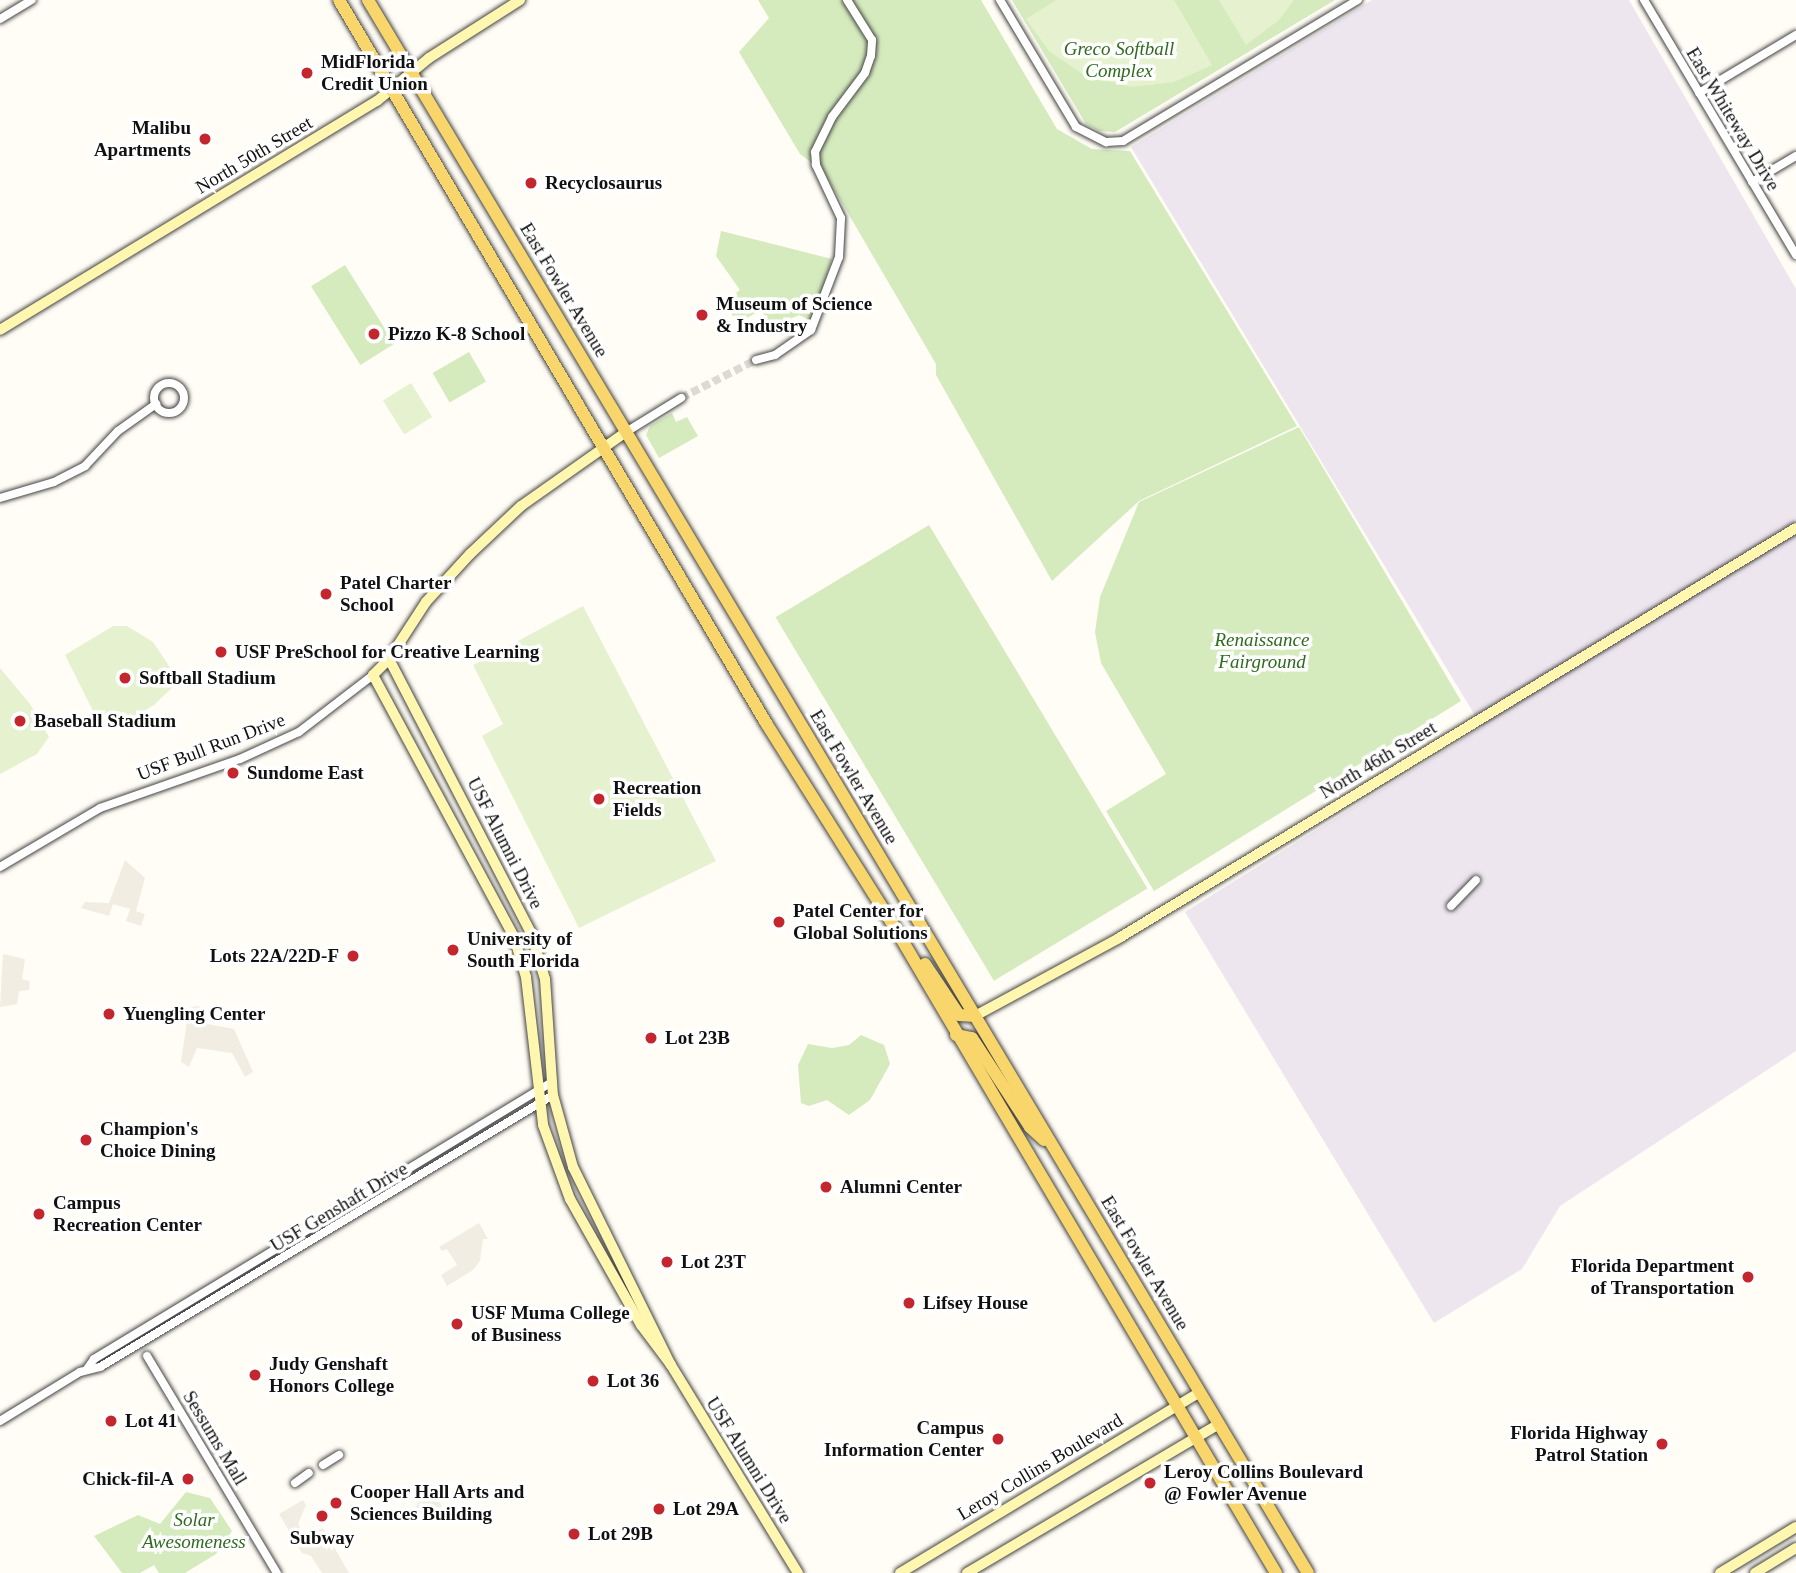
<!DOCTYPE html>
<style>
body{margin:0}
#map{position:relative;width:1796px;height:1573px;overflow:hidden;background:#fffdf5;font-family:Georgia,serif}
div>[style]{position:absolute}
.industrial>*{inset:0;background:#eee6ef}
.green>*{inset:0;background:#d5ebbd;transform-origin:0 0}
.pitch>*{inset:0;background:#e6f2cf;transform-origin:0 0}
.plaza>*{inset:0;background:#f1ede2}
.round{border-radius:50%}
.street-tunnel>*{height:8px;margin-top:-4px;transform-origin:0;background:repeating-linear-gradient(90deg,#dbdad3 0 8px,transparent 0 12px)}
.roads{filter:drop-shadow(0 0 2px #444) drop-shadow(0 0 2px #444)}
.street>*{height:8px;margin:-4px;padding:0 4px;transform-origin:4px;border-radius:4px;background:#fff}
.street>.ring{margin:-4px;padding:0;box-sizing:content-box;background:none;border:8px solid #fff;border-radius:50%}
.secondary>*{height:10px;margin:-5px;padding:0 5px;transform-origin:5px;border-radius:5px;background:#fff6b0}
.primary>*{height:12px;margin:-6px;padding:0 6px;transform-origin:6px;border-radius:6px;background:#f9d66b}
.dots>*{width:19px;height:19px;translate:-50% -50%;box-sizing:border-box;border:4px solid #fff;border-radius:50%}
span{translate:-50% -50%;white-space:nowrap;text-align:center;line-height:1.15;-webkit-text-stroke:7px #fff;paint-order:stroke}
.park-label{font-size:19px;color:#2f6b1f;font-style:italic}
.poi-label{font-size:19px;color:#111;font-weight:700}
.left{translate:0 -50%;text-align:left}
.right{translate:-100% -50%;text-align:right}
.street-label{font-size:19px;color:#111}
</style>
<div id="map">
<div class="industrial">
<div style="clip-path:polygon(1372px 0,1629px 0,1796px 289px,1796px 1051px,1560px 1206px,1522px 1269px,1434px 1323px,1185px 912px,1482px 727px,1131px 147px)"></div>
</div>
<div class="green">
<div style="clip-path:polygon(758px 0,981px 0,1057px 129px,1092px 149px,1130px 151px,1297px 426px,1139px 501px,1052px 581px,936px 375px,936px 364px,824px 172px,800px 154px,739px 52px,769px 18px)"></div>
<div style="clip-path:polygon(1012px 0,1335px 0,1115px 132px,1099px 131px,1086px 124px)"></div>
<div style="clip-path:polygon(721px 231px,832px 259px,812px 321px,799px 315px,772px 327px,761px 310px,738px 323px,723px 302px,740px 290px,716px 256px)"></div>
<div style="left:345px;top:265px;width:93px;height:40px;rotate:58deg"></div>
<div style="left:469px;top:352px;width:34px;height:42px;rotate:60deg"></div>
<div style="clip-path:polygon(672px 413px,676px 422px,687px 417px,698px 436px,659px 458px,646px 435px,650px 426px)"></div>
<div style="clip-path:polygon(1299px 427px,1461px 701px,1154px 891px,1106px 811px,1166px 774px,1101px 663px,1095px 632px,1100px 597px,1139px 502px)"></div>
<div style="left:929px;top:525px;width:424px;height:179px;rotate:59deg"></div>
<div style="clip-path:polygon(861px 1035px,884px 1045px,890px 1064px,870px 1100px,849px 1115px,827px 1100px,809px 1106px,801px 1103px,798px 1065px,808px 1044px,832px 1048px,849px 1045px)"></div>
<div style="clip-path:polygon(186px 1492px,210px 1498px,232px 1531px,216px 1554px,185px 1573px,159px 1573px,154px 1565px,140px 1573px,122px 1573px,94px 1536px,138px 1515px,160px 1524px)"></div>
</div>
<div class="pitch">
<div style="clip-path:polygon(1056px 0,1174px 0,1212px 65px,1174px 82px,1132px 87px,1084px 75px,1049px 51px,1026px 19px)"></div>
<div style="clip-path:polygon(1219px 0,1294px 0,1279px 20px,1246px 45px)"></div>
<div style="left:411px;top:383px;width:40px;height:33px;rotate:58deg"></div>
<div style="clip-path:polygon(583px 606px,716px 861px,579px 928px,482px 736px,503px 724px,473px 665px)"></div>
<div style="clip-path:polygon(113px 626px,127px 626px,153px 642px,179px 681px,154px 705px,112px 730px,101px 727px,65px 655px)"></div>
<div style="clip-path:polygon(0 668px,30px 704px,49px 737px,37px 754px,0 774px)"></div>
</div>
<div class="plaza">
<div style="clip-path:polygon(125px 860px,145px 878px,136px 911px,145px 914px,141px 926px,126px 921px,130px 909px,113px 904px,109px 916px,81px 908px,85px 902px,109px 903px)"></div>
<div style="clip-path:polygon(3px 954px,25px 959px,22px 979px,30px 981px,29px 990px,19px 991px,17px 1004px,0 1007px)"></div>
<div style="clip-path:polygon(200px 1006px,197px 1022px,234px 1029px,253px 1072px,245px 1077px,232px 1053px,197px 1048px,189px 1067px,181px 1062px,189px 1007px)"></div>
<div style="clip-path:polygon(479px 1223px,488px 1239px,483px 1239px,480px 1261px,473px 1270px,447px 1286px,441px 1275px,457px 1265px,447px 1249px,442px 1251px,439px 1247px)"></div>
<div class="round" style="left:416px;top:1497px;width:26px;height:26px"></div>
<div style="clip-path:polygon(303px 1500px,306px 1505px,298px 1524px,304px 1535px,323px 1528px,349px 1573px,322px 1573px,311px 1556px,302px 1553px,279px 1514px)"></div>
</div>
<div class="street-tunnel">
<div style="left:681px;top:398px;width:84px;rotate:-26.9deg"></div>
</div>
<div class="roads">
<div class="street">
<div style="left:1000px;top:0;width:148px;rotate:59.1deg"></div>
<div style="left:1076px;top:127px;width:34px;rotate:27deg"></div>
<div style="left:1106px;top:142px;width:17px;rotate:-3deg"></div>
<div style="left:1123px;top:141px;width:274px;rotate:-31deg"></div>
<div style="left:1644px;top:0;width:297px;rotate:59.2deg"></div>
<div style="left:0;top:19px;width:37px;rotate:-31deg"></div>
<div style="left:1699px;top:93px;width:113px;rotate:-30.9deg"></div>
<div style="left:1752px;top:182px;width:51px;rotate:-30.6deg"></div>
<div style="left:756px;top:360px;width:20px;rotate:-15deg"></div>
<div style="left:775px;top:355px;width:44px;rotate:-34.8deg"></div>
<div style="left:811px;top:330px;width:78px;rotate:-69deg"></div>
<div style="left:839px;top:257px;width:39px;rotate:-87deg"></div>
<div style="left:841px;top:218px;width:59px;rotate:-115.3deg"></div>
<div style="left:816px;top:165px;width:13px;rotate:-94deg"></div>
<div style="left:815px;top:152px;width:39px;rotate:-64deg"></div>
<div style="left:832px;top:117px;width:55px;rotate:-53.1deg"></div>
<div style="left:865px;top:73px;width:18px;rotate:-71deg"></div>
<div style="left:871px;top:56px;width:16px;rotate:-86deg"></div>
<div style="left:872px;top:40px;width:47px;rotate:-122deg"></div>
<div class="ring" style="left:154px;top:383px;width:22px;height:22px"></div>
<div style="left:626px;top:432px;width:65px;rotate:-31.7deg"></div>
<div style="left:0;top:498px;width:56px;rotate:-16.5deg"></div>
<div style="left:54px;top:482px;width:35px;rotate:-27deg"></div>
<div style="left:85px;top:466px;width:48px;rotate:-46.7deg"></div>
<div style="left:118px;top:431px;width:47px;rotate:-35.4deg"></div>
<div style="left:0;top:867px;width:116px;rotate:-30.5deg"></div>
<div style="left:100px;top:808px;width:148px;rotate:-19.3deg"></div>
<div style="left:240px;top:759px;width:65px;rotate:-24.6deg"></div>
<div style="left:299px;top:732px;width:93px;rotate:-37.6deg"></div>
<div style="left:1451px;top:906px;width:36px;rotate:-46deg"></div>
<div style="left:147px;top:1356px;width:253px;rotate:59.1deg"></div>
<div style="left:87px;top:1369px;width:12px;rotate:-55deg"></div>
<div style="left:94px;top:1359px;width:535px;rotate:-31.17deg"></div>
<div style="left:0;top:1421px;width:94px;rotate:-31.5deg"></div>
<div style="left:80px;top:1372px;width:21px;rotate:-14deg"></div>
<div style="left:100px;top:1367px;width:528px;rotate:-30.98deg"></div>
<div style="left:323px;top:1465px;width:19px;rotate:-32deg"></div>
<div style="left:295px;top:1483px;width:17px;rotate:-36deg"></div>
</div>
<div class="secondary">
<div style="left:0;top:330px;width:441px;rotate:-31.3deg"></div>
<div style="left:377px;top:101px;width:67px;rotate:-39.6deg"></div>
<div style="left:429px;top:58px;width:108px;rotate:-32.5deg"></div>
<div style="left:626px;top:432px;width:128px;rotate:144.8deg"></div>
<div style="left:521px;top:506px;width:70px;rotate:136.7deg"></div>
<div style="left:470px;top:554px;width:65px;rotate:132.5deg"></div>
<div style="left:426px;top:602px;width:68px;rotate:123deg"></div>
<div style="left:389px;top:659px;width:23px;rotate:135deg"></div>
<div style="left:373px;top:675px;width:298px;rotate:61.7deg"></div>
<div style="left:514px;top:937px;width:42px;rotate:73.3deg"></div>
<div style="left:526px;top:977px;width:149px;rotate:83.4deg"></div>
<div style="left:543px;top:1125px;width:79px;rotate:70deg"></div>
<div style="left:570px;top:1199px;width:145px;rotate:60.6deg"></div>
<div style="left:641px;top:1325px;width:50px;rotate:53.1deg"></div>
<div style="left:389px;top:659px;width:309px;rotate:62.6deg"></div>
<div style="left:531px;top:933px;width:48px;rotate:73.1deg"></div>
<div style="left:545px;top:979px;width:116px;rotate:86.1deg"></div>
<div style="left:553px;top:1095px;width:75px;rotate:74.5deg"></div>
<div style="left:573px;top:1167px;width:221px;rotate:63.7deg"></div>
<div style="left:671px;top:1365px;width:244px;rotate:58.6deg"></div>
<div style="left:975px;top:1016px;width:164px;rotate:-28.4deg"></div>
<div style="left:1119px;top:938px;width:791px;rotate:-31.2deg"></div>
<div style="left:900px;top:1573px;width:350px;rotate:-31.1deg"></div>
<div style="left:967px;top:1573px;width:293px;rotate:-30.6deg"></div>
<div style="left:1720px;top:1573px;width:89px;rotate:-31.2deg"></div>
<div style="left:1755px;top:1573px;width:48px;rotate:-31.4deg"></div>
</div>
<div class="primary">
<div style="left:339px;top:0;width:840px;rotate:59.43deg"></div>
<div style="left:766px;top:723px;width:236px;rotate:57.8deg"></div>
<div style="left:892px;top:923px;width:755px;rotate:59.43deg"></div>
<div style="left:368px;top:0;width:1832px;rotate:59.14deg"></div>
<div style="left:925px;top:964px;width:61px;rotate:56.3deg"></div>
<div style="left:959px;top:1015px;width:16px;rotate:4deg"></div>
<div style="left:956px;top:1035px;width:16px;rotate:11deg"></div>
<div style="left:972px;top:1038px;width:106px;rotate:56.9deg"></div>
<div style="left:1030px;top:1127px;width:19px;rotate:43deg"></div>
</div>
</div>
<div class="dots">
<div style="left:307px;top:73px;background:#c4262e"></div>
<div style="left:205px;top:139px;background:#c4262e"></div>
<div style="left:531px;top:183px;background:#c4262e"></div>
<div style="left:702px;top:315px;background:#c4262e"></div>
<div style="left:374px;top:334px;background:#c4262e"></div>
<div style="left:326px;top:594px;background:#c4262e"></div>
<div style="left:221px;top:652px;background:#c4262e"></div>
<div style="left:125px;top:678px;background:#c4262e"></div>
<div style="left:20px;top:721px;background:#c4262e"></div>
<div style="left:233px;top:773px;background:#c4262e"></div>
<div style="left:599px;top:799px;background:#c4262e"></div>
<div style="left:779px;top:922px;background:#c4262e"></div>
<div style="left:453px;top:950px;background:#c4262e"></div>
<div style="left:353px;top:956px;background:#c4262e"></div>
<div style="left:109px;top:1014px;background:#c4262e"></div>
<div style="left:651px;top:1038px;background:#c4262e"></div>
<div style="left:86px;top:1140px;background:#c4262e"></div>
<div style="left:826px;top:1187px;background:#c4262e"></div>
<div style="left:39px;top:1214px;background:#c4262e"></div>
<div style="left:667px;top:1262px;background:#c4262e"></div>
<div style="left:1748px;top:1277px;background:#c4262e"></div>
<div style="left:909px;top:1303px;background:#c4262e"></div>
<div style="left:457px;top:1324px;background:#c4262e"></div>
<div style="left:255px;top:1375px;background:#c4262e"></div>
<div style="left:593px;top:1381px;background:#c4262e"></div>
<div style="left:111px;top:1421px;background:#c4262e"></div>
<div style="left:998px;top:1439px;background:#c4262e"></div>
<div style="left:1662px;top:1444px;background:#c4262e"></div>
<div style="left:188px;top:1479px;background:#c4262e"></div>
<div style="left:1150px;top:1483px;background:#c4262e"></div>
<div style="left:336px;top:1503px;background:#c4262e"></div>
<div style="left:659px;top:1509px;background:#c4262e"></div>
<div style="left:322px;top:1516px;background:#c4262e"></div>
<div style="left:574px;top:1534px;background:#c4262e"></div>
</div>
<div class="park-label">
<span style="left:1119px;top:60px">Greco Softball<br>Complex</span>
<span style="left:1262px;top:651px">Renaissance<br>Fairground</span>
<span style="left:194px;top:1531px">Solar<br>Awesomeness</span>
</div>
<div class="poi-label">
<span class="left" style="left:321px;top:73px">MidFlorida<br>Credit Union</span>
<span class="right" style="left:191px;top:139px">Malibu<br>Apartments</span>
<span class="left" style="left:545px;top:183px">Recyclosaurus</span>
<span class="left" style="left:716px;top:315px">Museum of Science<br>&amp; Industry</span>
<span class="left" style="left:388px;top:334px">Pizzo K-8 School</span>
<span class="left" style="left:340px;top:594px">Patel Charter<br>School</span>
<span class="left" style="left:235px;top:652px">USF PreSchool for Creative Learning</span>
<span class="left" style="left:139px;top:678px">Softball Stadium</span>
<span class="left" style="left:34px;top:721px">Baseball Stadium</span>
<span class="left" style="left:247px;top:773px">Sundome East</span>
<span class="left" style="left:613px;top:799px">Recreation<br>Fields</span>
<span class="left" style="left:793px;top:922px">Patel Center for<br>Global Solutions</span>
<span class="left" style="left:467px;top:950px">University of<br>South Florida</span>
<span class="right" style="left:339px;top:956px">Lots 22A/22D-F</span>
<span class="left" style="left:123px;top:1014px">Yuengling Center</span>
<span class="left" style="left:665px;top:1038px">Lot 23B</span>
<span class="left" style="left:100px;top:1140px">Champion's<br>Choice Dining</span>
<span class="left" style="left:840px;top:1187px">Alumni Center</span>
<span class="left" style="left:53px;top:1214px">Campus<br>Recreation Center</span>
<span class="left" style="left:681px;top:1262px">Lot 23T</span>
<span class="right" style="left:1734px;top:1277px">Florida Department<br>of Transportation</span>
<span class="left" style="left:923px;top:1303px">Lifsey House</span>
<span class="left" style="left:471px;top:1324px">USF Muma College<br>of Business</span>
<span class="left" style="left:269px;top:1375px">Judy Genshaft<br>Honors College</span>
<span class="left" style="left:607px;top:1381px">Lot 36</span>
<span class="left" style="left:125px;top:1421px">Lot 41</span>
<span class="right" style="left:984px;top:1439px">Campus<br>Information Center</span>
<span class="right" style="left:1648px;top:1444px">Florida Highway<br>Patrol Station</span>
<span class="left" style="left:1164px;top:1483px">Leroy Collins Boulevard<br>@ Fowler Avenue</span>
<span class="right" style="left:174px;top:1479px">Chick-fil-A</span>
<span class="left" style="left:350px;top:1503px">Cooper Hall Arts and<br>Sciences Building</span>
<span class="left" style="left:673px;top:1509px">Lot 29A</span>
<span class="left" style="left:588px;top:1534px">Lot 29B</span>
<span style="left:322px;top:1538px">Subway</span>
</div>
<div class="street-label">
<span style="left:1733px;top:119px;rotate:59deg">East Whiteway Drive</span>
<span style="left:254px;top:155px;rotate:-31deg">North 50th Street</span>
<span style="left:564px;top:290px;rotate:59deg">East Fowler Avenue</span>
<span style="left:211px;top:747px;rotate:-21deg">USF Bull Run Drive</span>
<span style="left:1378px;top:760px;rotate:-31deg">North 46th Street</span>
<span style="left:854px;top:777px;rotate:59deg">East Fowler Avenue</span>
<span style="left:505px;top:843px;rotate:63deg">USF Alumni Drive</span>
<span style="left:339px;top:1207px;rotate:-31deg">USF Genshaft Drive</span>
<span style="left:1145px;top:1263px;rotate:59deg">East Fowler Avenue</span>
<span style="left:215px;top:1438px;rotate:59deg">Sessums Mall</span>
<span style="left:749px;top:1460px;rotate:58deg">USF Alumni Drive</span>
<span style="left:1040px;top:1467px;rotate:-31deg">Leroy Collins Boulevard</span>
</div>
</div>
